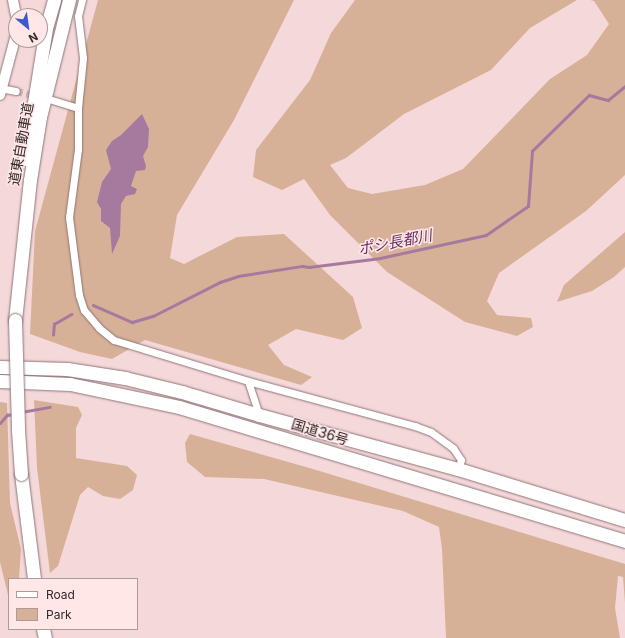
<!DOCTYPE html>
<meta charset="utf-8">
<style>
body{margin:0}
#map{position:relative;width:625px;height:638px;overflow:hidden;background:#f5d8da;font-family:Inter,"Noto Sans JP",sans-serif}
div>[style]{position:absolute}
.green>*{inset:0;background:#d7b197}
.water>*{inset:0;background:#a67a9e}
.stream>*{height:2.5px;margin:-1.25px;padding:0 1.25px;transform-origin:1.25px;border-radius:1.25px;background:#a67a9e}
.street-tunnel>*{height:7px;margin-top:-3.5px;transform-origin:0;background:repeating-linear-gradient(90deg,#ceb5b6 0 7px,transparent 0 10.5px)}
.roads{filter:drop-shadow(0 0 1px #907677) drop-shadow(0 0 1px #907677)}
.street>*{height:7px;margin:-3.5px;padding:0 3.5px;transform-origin:3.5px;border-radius:3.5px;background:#fff}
.secondary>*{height:10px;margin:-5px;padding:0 5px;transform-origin:5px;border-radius:5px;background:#fff}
.highway>*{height:13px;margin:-6.5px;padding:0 6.5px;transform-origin:6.5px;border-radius:6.5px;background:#fff}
.bridges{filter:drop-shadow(0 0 1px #907677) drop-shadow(0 0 1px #907677)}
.highway-bridge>*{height:13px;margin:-6.5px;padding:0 6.5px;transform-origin:6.5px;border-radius:6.5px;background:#fff}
span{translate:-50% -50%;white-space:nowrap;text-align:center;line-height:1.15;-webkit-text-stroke:3px #ffe7e8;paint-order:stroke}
.street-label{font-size:14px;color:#332828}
.water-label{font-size:15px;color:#693162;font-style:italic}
.legend{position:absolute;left:8px;top:578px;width:130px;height:52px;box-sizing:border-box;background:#ffe7e8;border:1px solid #ad9b9b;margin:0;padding:5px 7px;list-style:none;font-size:12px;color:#332828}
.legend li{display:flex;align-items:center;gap:8px;height:20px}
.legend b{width:20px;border:1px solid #ad9b9b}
.north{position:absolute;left:8px;top:8px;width:40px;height:40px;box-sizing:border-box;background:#ffe7e8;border:1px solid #ad9b9b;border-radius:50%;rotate:151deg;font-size:11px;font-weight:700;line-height:16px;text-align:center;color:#332828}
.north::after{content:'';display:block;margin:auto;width:14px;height:18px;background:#3d5acc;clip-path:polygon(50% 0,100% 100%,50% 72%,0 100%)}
</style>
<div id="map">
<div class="green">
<div style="clip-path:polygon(98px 0,294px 0,234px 120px,177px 215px,170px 258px,184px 264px,237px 237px,284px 234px,353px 297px,362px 328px,343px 340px,296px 329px,268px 345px,284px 365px,312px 377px,301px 385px,145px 340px,112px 359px,80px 352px,30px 334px,35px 231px)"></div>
<div style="clip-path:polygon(355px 0,577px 0,530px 28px,491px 70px,404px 114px,346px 158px,330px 165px,348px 188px,372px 194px,425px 185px,463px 169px,550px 79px,587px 55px,609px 24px,594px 1px,590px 0,625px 0,625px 175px,586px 211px,499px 273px,487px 301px,497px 315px,531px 318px,533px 327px,517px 336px,465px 322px,387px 272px,330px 215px,304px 179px,282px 190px,253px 177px,256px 150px,310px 80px,331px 33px)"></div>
<div style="clip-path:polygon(625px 232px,625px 267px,614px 277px,592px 291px,557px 302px,564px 285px)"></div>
<div style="clip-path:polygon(34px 400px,78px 407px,82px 415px,76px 428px,76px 458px,127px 466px,137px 475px,133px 490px,120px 499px,103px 496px,88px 487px,80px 495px,58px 566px,50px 573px,37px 468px)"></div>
<div style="clip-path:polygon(0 402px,7px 403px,10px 503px,21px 549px,19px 579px,9px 579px,8px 595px,0 562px)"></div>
<div style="clip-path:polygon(190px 434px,313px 469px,625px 564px,625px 603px,623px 577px,618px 576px,615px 608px,620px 638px,446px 638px,442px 549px,439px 527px,403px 511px,264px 479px,205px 477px,187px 462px,185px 443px)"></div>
</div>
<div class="water">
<div style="clip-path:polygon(142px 114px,149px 129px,148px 147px,143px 156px,146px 166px,145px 170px,136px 171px,131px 186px,137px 189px,135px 194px,126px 196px,121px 204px,120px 236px,112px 254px,110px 228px,101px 221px,101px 209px,97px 202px,102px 182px,111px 169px,106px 150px,112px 141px,121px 135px)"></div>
</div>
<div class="stream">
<div style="left:93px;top:305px;width:43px;rotate:23.6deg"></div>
<div style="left:132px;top:322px;width:22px;rotate:-16deg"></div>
<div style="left:153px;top:316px;width:75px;rotate:-26.9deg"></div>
<div style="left:220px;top:282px;width:19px;rotate:-18deg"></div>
<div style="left:238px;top:276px;width:65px;rotate:-8.9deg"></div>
<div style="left:302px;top:266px;width:7px;rotate:8deg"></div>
<div style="left:309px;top:267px;width:72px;rotate:-7.2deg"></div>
<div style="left:380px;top:258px;width:108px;rotate:-12.2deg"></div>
<div style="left:486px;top:235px;width:51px;rotate:-34.6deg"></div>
<div style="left:528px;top:206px;width:55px;rotate:-85.8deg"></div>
<div style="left:532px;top:151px;width:80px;rotate:-44.5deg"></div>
<div style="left:589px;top:95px;width:20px;rotate:15deg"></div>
<div style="left:608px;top:100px;width:22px;rotate:-39deg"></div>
<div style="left:53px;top:335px;width:11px;rotate:-85deg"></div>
<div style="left:54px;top:324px;width:20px;rotate:-30deg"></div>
<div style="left:21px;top:412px;width:29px;rotate:-10deg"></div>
<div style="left:0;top:423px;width:11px;rotate:-49deg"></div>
<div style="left:7px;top:415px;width:7px;rotate:-8deg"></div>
</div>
<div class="street-tunnel">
<div style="left:16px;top:91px;width:22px;rotate:13deg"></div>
</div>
<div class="roads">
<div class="street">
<div style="left:82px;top:0;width:16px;rotate:104deg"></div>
<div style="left:78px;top:16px;width:42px;rotate:83.2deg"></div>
<div style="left:83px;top:58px;width:50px;rotate:95.7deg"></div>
<div style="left:78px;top:108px;width:41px;rotate:90deg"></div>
<div style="left:78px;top:149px;width:69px;rotate:97.5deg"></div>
<div style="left:69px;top:217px;width:79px;rotate:82.7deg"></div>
<div style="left:79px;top:295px;width:16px;rotate:72deg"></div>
<div style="left:84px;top:310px;width:23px;rotate:50deg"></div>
<div style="left:99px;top:328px;width:19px;rotate:39deg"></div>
<div style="left:114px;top:340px;width:140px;rotate:17deg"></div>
<div style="left:248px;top:381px;width:173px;rotate:15.1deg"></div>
<div style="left:415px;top:426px;width:17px;rotate:21deg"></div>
<div style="left:431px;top:432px;width:27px;rotate:36deg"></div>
<div style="left:453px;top:448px;width:14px;rotate:56deg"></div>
<div style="left:461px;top:460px;width:9px;rotate:108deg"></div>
<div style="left:0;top:88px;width:16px;rotate:11deg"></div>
<div style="left:52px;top:100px;width:27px;rotate:17deg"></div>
<div style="left:248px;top:381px;width:36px;rotate:72deg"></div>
</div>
<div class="secondary">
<div style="left:13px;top:0;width:16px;rotate:79deg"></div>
<div style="left:0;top:95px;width:62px;rotate:-75.1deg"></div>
</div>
<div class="highway">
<div style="left:25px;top:159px;width:133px;rotate:-80.9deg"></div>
<div style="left:46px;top:28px;width:29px;rotate:-74deg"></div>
<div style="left:15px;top:320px;width:141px;rotate:-83.9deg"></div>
<div style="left:30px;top:180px;width:64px;rotate:-81deg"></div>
<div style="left:40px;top:117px;width:121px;rotate:-76.1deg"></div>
<div style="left:0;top:367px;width:67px;rotate:1.7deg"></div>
<div style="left:67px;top:369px;width:59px;rotate:8.8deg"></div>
<div style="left:125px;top:378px;width:59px;rotate:13.8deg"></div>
<div style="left:182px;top:392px;width:80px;rotate:16.6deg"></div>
<div style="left:259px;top:415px;width:206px;rotate:15.2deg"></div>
<div style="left:458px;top:469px;width:175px;rotate:17deg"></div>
<div style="left:0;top:381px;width:70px;rotate:2.5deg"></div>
<div style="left:70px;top:384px;width:111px;rotate:11.9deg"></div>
<div style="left:179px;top:407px;width:466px;rotate:16.7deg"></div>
<div style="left:21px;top:474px;width:106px;rotate:82.9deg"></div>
<div style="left:43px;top:629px;width:9px;rotate:77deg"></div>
</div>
</div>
<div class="bridges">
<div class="highway-bridge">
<div style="left:15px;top:320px;width:110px;rotate:88.4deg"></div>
<div style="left:18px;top:430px;width:44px;rotate:86.1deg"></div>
</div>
</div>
<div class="street-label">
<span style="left:21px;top:144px;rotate:-80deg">道東自動車道</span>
<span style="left:320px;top:432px;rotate:17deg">国道36号</span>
</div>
<div class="water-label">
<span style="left:395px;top:242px;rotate:-11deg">ポシ長都川</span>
</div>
<ul class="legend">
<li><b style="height:5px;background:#fff"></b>Road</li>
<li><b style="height:11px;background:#d7b197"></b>Park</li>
</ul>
<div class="north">N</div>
</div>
